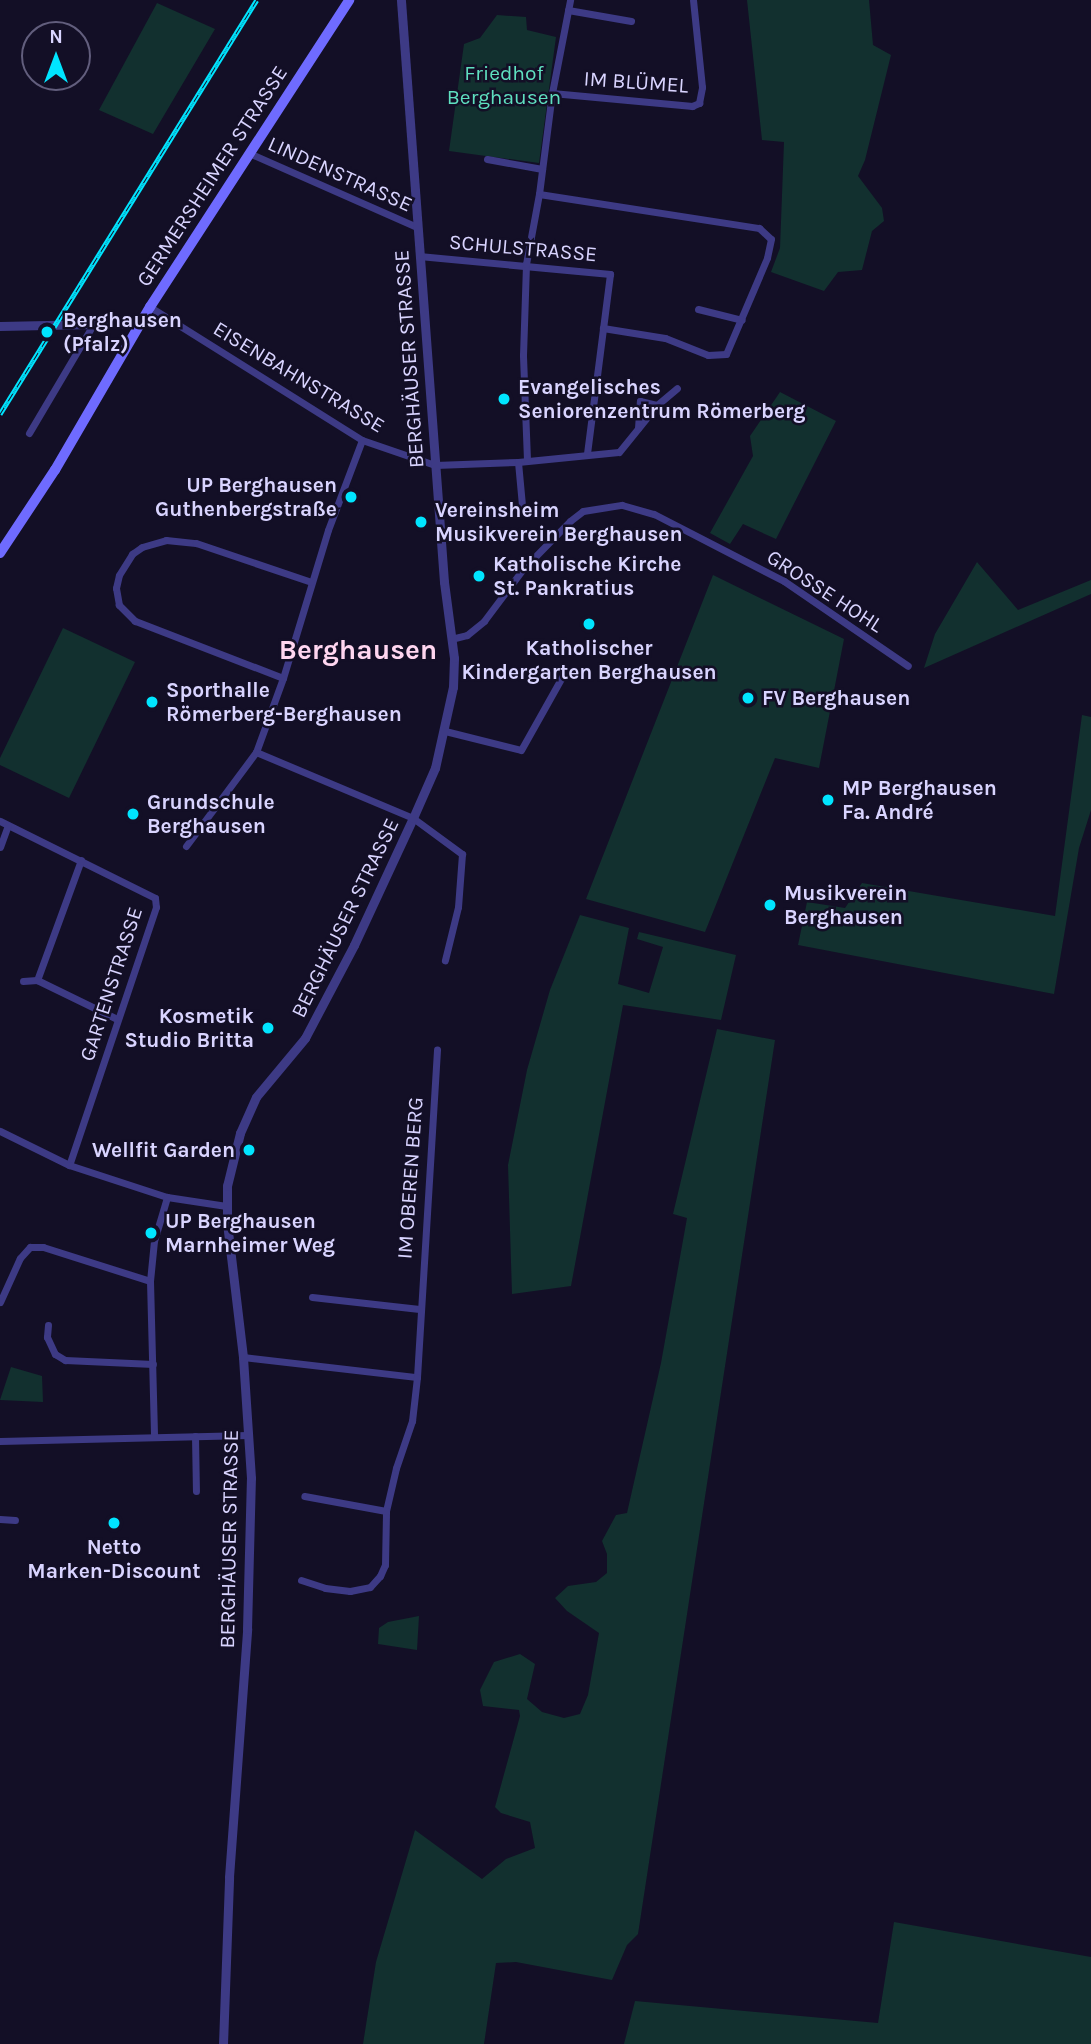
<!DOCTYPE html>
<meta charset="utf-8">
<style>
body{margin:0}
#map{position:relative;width:1091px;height:2044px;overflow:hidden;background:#130f26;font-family:Karla,sans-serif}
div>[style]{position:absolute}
.green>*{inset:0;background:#12302f}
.minor>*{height:7px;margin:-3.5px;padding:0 3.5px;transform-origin:3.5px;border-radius:3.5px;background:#3d3a85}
.tertiary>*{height:9px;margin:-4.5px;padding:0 4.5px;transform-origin:4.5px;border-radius:4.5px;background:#3d3a85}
.secondary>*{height:10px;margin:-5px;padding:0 5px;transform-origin:5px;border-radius:5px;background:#6f6bff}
.rail>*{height:5px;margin-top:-2.5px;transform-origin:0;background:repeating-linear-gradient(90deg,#130f26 0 8px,#00e5ff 0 16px);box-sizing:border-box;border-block:2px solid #00e5ff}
.dots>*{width:19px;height:19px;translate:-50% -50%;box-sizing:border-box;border:4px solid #130f26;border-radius:50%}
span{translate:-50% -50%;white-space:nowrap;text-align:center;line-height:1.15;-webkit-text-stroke:5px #130f26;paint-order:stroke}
.park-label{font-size:21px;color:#5fe0c0}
.street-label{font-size:21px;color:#d9d4ff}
.poi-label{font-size:21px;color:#d9d4ff;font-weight:700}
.left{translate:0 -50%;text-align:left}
.right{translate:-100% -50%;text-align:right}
.district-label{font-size:28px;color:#ffd6f0;font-weight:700}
.north{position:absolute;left:21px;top:21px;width:70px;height:70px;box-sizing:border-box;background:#130f26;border:2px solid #625e7d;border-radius:50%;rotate:0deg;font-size:19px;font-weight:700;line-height:28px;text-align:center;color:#d9d4ff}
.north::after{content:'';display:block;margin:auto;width:24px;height:32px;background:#00e5ff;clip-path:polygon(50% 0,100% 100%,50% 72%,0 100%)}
</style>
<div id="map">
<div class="green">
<div style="clip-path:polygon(747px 0,869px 0,873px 45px,891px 55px,865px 160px,858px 176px,882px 208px,884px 221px,872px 231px,862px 270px,838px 272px,824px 291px,771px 272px,780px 248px,784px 142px,762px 140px)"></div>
<div style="clip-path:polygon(157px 3px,215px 29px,153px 134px,99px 110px)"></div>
<div style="clip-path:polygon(497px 15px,526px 17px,527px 30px,556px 37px,539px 163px,449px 151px,464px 44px,480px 38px)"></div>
<div style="clip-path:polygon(780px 392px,836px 421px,776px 539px,743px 524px,730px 544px,710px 533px,753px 456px,750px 436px)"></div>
<div style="clip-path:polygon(977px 562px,1018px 610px,1091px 580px,1091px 594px,924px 668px,935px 634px)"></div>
<div style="clip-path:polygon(713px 575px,844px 639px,819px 768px,775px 758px,705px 932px,586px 899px)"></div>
<div style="clip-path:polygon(63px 628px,135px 662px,69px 798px,0 765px,0 758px)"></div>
<div style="clip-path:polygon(1082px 715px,1091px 717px,1091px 810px,1079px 848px,1054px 994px,798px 945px,807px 902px,845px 908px,862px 883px,1055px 916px)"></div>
<div style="clip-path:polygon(580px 915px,629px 928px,618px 984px,649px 993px,663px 947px,637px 939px,639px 932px,736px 955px,721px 1020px,623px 1005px,571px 1286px,512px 1294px,508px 1165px,527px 1070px,550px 990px)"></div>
<div style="clip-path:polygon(717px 1029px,775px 1040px,638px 1934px,627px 1945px,612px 1980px,516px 1962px,496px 1963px,484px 2044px,363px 2044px,376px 1962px,415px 1830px,482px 1879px,506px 1859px,535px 1848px,530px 1822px,501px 1813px,495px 1807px,520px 1716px,519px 1710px,483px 1706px,480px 1690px,494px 1662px,520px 1654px,535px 1664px,527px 1699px,542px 1712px,564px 1718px,580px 1714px,588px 1695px,599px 1633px,567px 1611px,555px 1598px,568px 1586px,596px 1582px,607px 1573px,607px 1554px,602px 1541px,616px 1515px,627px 1513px,661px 1363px,687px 1218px,673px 1214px)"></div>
<div style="clip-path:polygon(11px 1367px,42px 1376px,43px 1402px,0 1400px)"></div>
<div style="clip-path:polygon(419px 1616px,417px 1650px,378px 1644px,379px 1628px,388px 1622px)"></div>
<div style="clip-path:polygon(894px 1922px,1091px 1957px,1091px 2044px,624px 2044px,635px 2001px,878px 2023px)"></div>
</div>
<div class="minor">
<div style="left:568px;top:10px;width:64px;rotate:9.9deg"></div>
<div style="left:552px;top:93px;width:141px;rotate:5.3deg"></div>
<div style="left:692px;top:106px;width:8px;rotate:-23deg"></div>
<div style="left:699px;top:103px;width:16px;rotate:-79deg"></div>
<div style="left:702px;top:87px;width:87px;rotate:-95.9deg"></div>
<div style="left:249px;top:153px;width:184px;rotate:23.8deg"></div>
<div style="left:487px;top:159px;width:56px;rotate:10.3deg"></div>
<div style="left:539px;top:194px;width:223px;rotate:8.8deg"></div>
<div style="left:759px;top:228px;width:16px;rotate:43deg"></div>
<div style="left:771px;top:239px;width:19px;rotate:102deg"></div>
<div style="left:767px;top:258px;width:104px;rotate:113.1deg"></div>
<div style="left:726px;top:354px;width:18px;rotate:177deg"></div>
<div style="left:708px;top:355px;width:46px;rotate:-158.4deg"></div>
<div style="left:665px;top:338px;width:63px;rotate:-170.8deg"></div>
<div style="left:419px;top:256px;width:192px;rotate:5.4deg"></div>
<div style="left:610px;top:274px;width:181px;rotate:97.3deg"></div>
<div style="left:150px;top:307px;width:250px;rotate:32.1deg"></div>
<div style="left:362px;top:440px;width:77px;rotate:18.9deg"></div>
<div style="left:435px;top:465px;width:83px;rotate:-2.1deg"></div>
<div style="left:518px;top:462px;width:101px;rotate:-5.7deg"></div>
<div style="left:619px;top:452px;width:60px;rotate:-51deg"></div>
<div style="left:657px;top:405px;width:26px;rotate:-40deg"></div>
<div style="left:698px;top:309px;width:45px;rotate:14deg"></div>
<div style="left:638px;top:428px;width:27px;rotate:-86deg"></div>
<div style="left:640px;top:401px;width:17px;rotate:13deg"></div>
<div style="left:29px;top:433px;width:128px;rotate:-59.4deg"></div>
<div style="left:362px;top:440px;width:96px;rotate:110.7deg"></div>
<div style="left:328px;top:530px;width:155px;rotate:106.9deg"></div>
<div style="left:283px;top:678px;width:79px;rotate:110deg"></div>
<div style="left:256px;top:752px;width:170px;rotate:22.8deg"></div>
<div style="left:413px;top:818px;width:61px;rotate:36.3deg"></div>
<div style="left:462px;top:854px;width:53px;rotate:94.3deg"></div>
<div style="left:458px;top:907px;width:55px;rotate:103.8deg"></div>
<div style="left:527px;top:460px;width:105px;rotate:-92.2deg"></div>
<div style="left:523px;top:355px;width:91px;rotate:-88.1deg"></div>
<div style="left:526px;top:264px;width:71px;rotate:-79.5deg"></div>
<div style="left:539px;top:194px;width:102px;rotate:-82.7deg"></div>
<div style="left:552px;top:93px;width:95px;rotate:-79deg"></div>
<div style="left:518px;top:462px;width:43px;rotate:84.7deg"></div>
<div style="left:451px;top:639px;width:16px;rotate:-14deg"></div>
<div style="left:467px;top:635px;width:22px;rotate:-39deg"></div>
<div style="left:484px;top:621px;width:65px;rotate:-53.1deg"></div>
<div style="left:523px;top:569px;width:67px;rotate:-45.6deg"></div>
<div style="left:570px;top:521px;width:16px;rotate:-38deg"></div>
<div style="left:583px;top:511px;width:39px;rotate:-9deg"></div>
<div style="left:622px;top:505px;width:33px;rotate:16deg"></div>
<div style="left:654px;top:514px;width:146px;rotate:27.3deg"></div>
<div style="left:784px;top:581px;width:150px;rotate:34.4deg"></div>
<div style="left:283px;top:678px;width:159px;rotate:-158.9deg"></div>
<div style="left:135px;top:621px;width:23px;rotate:-135deg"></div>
<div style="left:119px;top:605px;width:17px;rotate:-100deg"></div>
<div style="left:116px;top:588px;width:13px;rotate:-77deg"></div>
<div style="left:119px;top:575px;width:25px;rotate:-58deg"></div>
<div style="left:132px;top:554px;width:12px;rotate:-35deg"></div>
<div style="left:142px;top:547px;width:25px;rotate:-16deg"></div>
<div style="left:166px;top:540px;width:30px;rotate:6deg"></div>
<div style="left:196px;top:543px;width:121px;rotate:18.7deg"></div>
<div style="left:445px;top:731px;width:78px;rotate:14deg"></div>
<div style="left:521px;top:750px;width:84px;rotate:-60.7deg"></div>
<div style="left:0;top:821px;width:173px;rotate:26.4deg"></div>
<div style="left:155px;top:898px;width:9px;rotate:84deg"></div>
<div style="left:156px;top:907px;width:272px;rotate:108.6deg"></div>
<div style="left:186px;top:846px;width:117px;rotate:-53.3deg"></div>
<div style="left:0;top:847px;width:23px;rotate:-70deg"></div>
<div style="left:81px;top:860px;width:128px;rotate:110.1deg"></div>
<div style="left:37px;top:980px;width:89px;rotate:26deg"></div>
<div style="left:23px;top:981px;width:14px;rotate:-4deg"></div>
<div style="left:0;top:1131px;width:77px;rotate:26.2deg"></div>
<div style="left:69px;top:1165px;width:103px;rotate:18.1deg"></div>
<div style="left:167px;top:1197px;width:60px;rotate:8.7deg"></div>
<div style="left:150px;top:1281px;width:40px;rotate:-84.3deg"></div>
<div style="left:154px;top:1241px;width:46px;rotate:-73.5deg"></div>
<div style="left:312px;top:1297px;width:108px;rotate:6.4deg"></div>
<div style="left:0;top:1302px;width:48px;rotate:-65.6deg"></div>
<div style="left:20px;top:1258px;width:15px;rotate:-48deg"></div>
<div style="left:30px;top:1247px;width:13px"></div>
<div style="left:43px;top:1247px;width:112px;rotate:17.6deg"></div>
<div style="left:150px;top:1281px;width:155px;rotate:88.5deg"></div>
<div style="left:48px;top:1325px;width:12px;rotate:95deg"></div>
<div style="left:47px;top:1337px;width:19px;rotate:65deg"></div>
<div style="left:55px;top:1354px;width:12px;rotate:31deg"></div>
<div style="left:65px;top:1360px;width:88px;rotate:2.6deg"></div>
<div style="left:243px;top:1357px;width:175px;rotate:6.6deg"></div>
<div style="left:417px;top:1377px;width:328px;rotate:-86.5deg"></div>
<div style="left:195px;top:1436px;width:55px;rotate:89deg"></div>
<div style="left:0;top:1441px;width:248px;rotate:-1.4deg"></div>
<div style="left:386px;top:1511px;width:44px;rotate:-76.9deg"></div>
<div style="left:396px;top:1468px;width:50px;rotate:-71.2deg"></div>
<div style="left:412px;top:1421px;width:44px;rotate:-83.5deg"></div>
<div style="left:0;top:1519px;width:15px;rotate:4deg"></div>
<div style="left:301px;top:1580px;width:25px;rotate:18deg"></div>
<div style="left:325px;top:1588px;width:25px;rotate:7deg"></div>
<div style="left:350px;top:1591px;width:20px;rotate:-11deg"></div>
<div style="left:370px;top:1587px;width:15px;rotate:-48deg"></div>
<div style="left:380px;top:1576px;width:12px;rotate:-66deg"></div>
<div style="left:385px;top:1565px;width:54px;rotate:-88.9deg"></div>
<div style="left:386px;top:1511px;width:83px;rotate:-169.6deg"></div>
</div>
<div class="tertiary">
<div style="left:0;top:326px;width:141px;rotate:-1.2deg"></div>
<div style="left:223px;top:2044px;width:167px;rotate:-87.9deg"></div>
<div style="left:229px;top:1877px;width:249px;rotate:-85.8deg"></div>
<div style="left:247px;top:1629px;width:151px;rotate:-88.5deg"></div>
<div style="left:251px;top:1478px;width:121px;rotate:-93.8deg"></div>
<div style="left:243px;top:1357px;width:135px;rotate:-96.8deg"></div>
<div style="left:227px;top:1223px;width:37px;rotate:-90deg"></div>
<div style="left:227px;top:1186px;width:55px;rotate:-76.2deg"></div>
<div style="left:240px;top:1133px;width:39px;rotate:-66deg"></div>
<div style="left:256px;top:1097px;width:77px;rotate:-50.3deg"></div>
<div style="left:305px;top:1038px;width:105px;rotate:-62.2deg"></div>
<div style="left:354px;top:945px;width:140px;rotate:-65.1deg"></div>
<div style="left:413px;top:818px;width:55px;rotate:-66.3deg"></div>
<div style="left:435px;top:768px;width:83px;rotate:-77.5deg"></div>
<div style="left:453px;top:687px;width:29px;rotate:-88deg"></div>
<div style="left:454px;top:658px;width:77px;rotate:-97.5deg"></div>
<div style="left:444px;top:582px;width:584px;rotate:-94.23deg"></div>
</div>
<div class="secondary">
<div style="left:0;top:553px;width:100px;rotate:-56.5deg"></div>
<div style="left:55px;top:470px;width:189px;rotate:-59.8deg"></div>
<div style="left:150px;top:307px;width:366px;rotate:-57deg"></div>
</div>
<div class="rail">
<div style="left:0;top:414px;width:487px;rotate:-58.2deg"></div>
</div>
<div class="dots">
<div style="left:47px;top:332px;background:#00e5ff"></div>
<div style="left:504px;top:399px;background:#00e5ff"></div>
<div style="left:351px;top:497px;background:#00e5ff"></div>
<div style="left:421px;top:522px;background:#00e5ff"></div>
<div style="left:479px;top:576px;background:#00e5ff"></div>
<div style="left:589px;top:624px;background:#00e5ff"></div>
<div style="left:748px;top:698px;background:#00e5ff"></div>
<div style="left:152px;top:702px;background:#00e5ff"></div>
<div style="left:828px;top:800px;background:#00e5ff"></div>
<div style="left:133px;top:814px;background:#00e5ff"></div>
<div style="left:770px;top:905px;background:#00e5ff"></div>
<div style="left:268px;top:1028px;background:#00e5ff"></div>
<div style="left:249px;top:1150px;background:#00e5ff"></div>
<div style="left:151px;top:1233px;background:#00e5ff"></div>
<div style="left:114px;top:1523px;background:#00e5ff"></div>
</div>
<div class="park-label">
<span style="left:504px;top:85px">Friedhof<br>Berghausen</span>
</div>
<div class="street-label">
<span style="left:636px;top:82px;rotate:4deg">IM BLÜMEL</span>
<span style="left:340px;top:174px;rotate:24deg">LINDENSTRASSE</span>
<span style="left:212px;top:176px;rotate:-57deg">GERMERSHEIMER STRASSE</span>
<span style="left:523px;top:248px;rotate:5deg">SCHULSTRASSE</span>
<span style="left:409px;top:359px;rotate:-94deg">BERGHÄUSER STRASSE</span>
<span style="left:299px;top:377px;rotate:31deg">EISENBAHNSTRASSE</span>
<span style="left:825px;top:591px;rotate:33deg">GROSSE HOHL</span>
<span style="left:345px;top:918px;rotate:-64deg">BERGHÄUSER STRASSE</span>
<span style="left:111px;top:984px;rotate:-72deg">GARTENSTRASSE</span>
<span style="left:410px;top:1178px;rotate:-86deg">IM OBEREN BERG</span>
<span style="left:229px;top:1539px;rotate:-89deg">BERGHÄUSER STRASSE</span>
</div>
<div class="poi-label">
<span class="left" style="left:63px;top:332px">Berghausen<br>(Pfalz)</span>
<span class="left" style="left:518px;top:399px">Evangelisches<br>Seniorenzentrum Römerberg</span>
<span class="right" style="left:337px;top:497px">UP Berghausen<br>Guthenbergstraße</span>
<span class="left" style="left:435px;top:522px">Vereinsheim<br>Musikverein Berghausen</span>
<span class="left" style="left:493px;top:576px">Katholische Kirche<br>St. Pankratius</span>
<span style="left:589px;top:660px">Katholischer<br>Kindergarten Berghausen</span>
<span class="left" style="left:166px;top:702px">Sporthalle<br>Römerberg-Berghausen</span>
<span class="left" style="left:762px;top:698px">FV Berghausen</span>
<span class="left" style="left:842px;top:800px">MP Berghausen<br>Fa. André</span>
<span class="left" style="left:147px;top:814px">Grundschule<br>Berghausen</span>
<span class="left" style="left:784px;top:905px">Musikverein<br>Berghausen</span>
<span class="right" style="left:254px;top:1028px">Kosmetik<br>Studio Britta</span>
<span class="right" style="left:235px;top:1150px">Wellfit Garden</span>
<span class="left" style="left:165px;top:1233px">UP Berghausen<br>Marnheimer Weg</span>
<span style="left:114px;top:1559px">Netto<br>Marken-Discount</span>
</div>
<div class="district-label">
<span style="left:358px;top:650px">Berghausen</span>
</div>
<div class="north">N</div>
</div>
